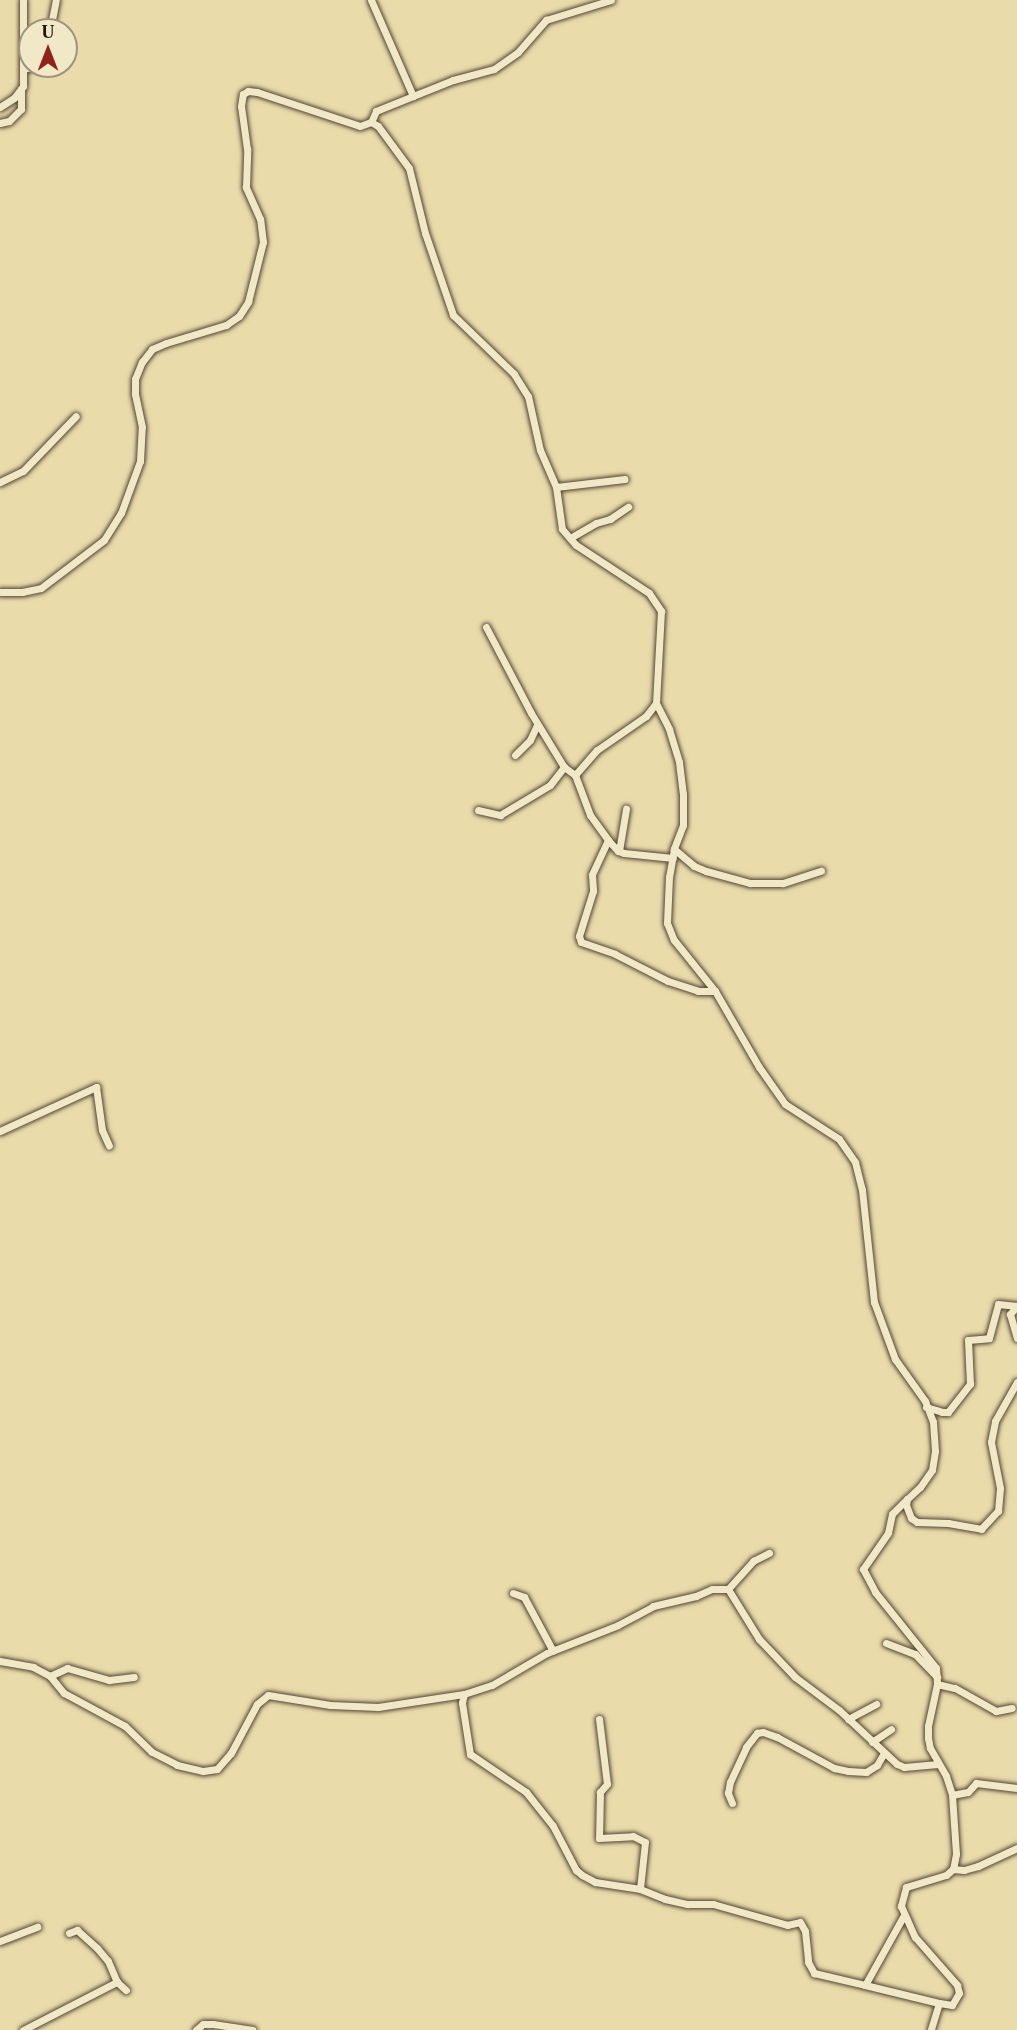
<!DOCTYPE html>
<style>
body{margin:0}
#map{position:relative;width:1017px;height:2030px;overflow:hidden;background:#e9dbaa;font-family:"Libre Caslon Text",serif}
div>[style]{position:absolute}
.roads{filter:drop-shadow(0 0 2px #524533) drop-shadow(0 0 2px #524533)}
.street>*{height:7px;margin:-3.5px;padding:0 3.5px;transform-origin:3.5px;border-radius:3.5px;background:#f1e8c8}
span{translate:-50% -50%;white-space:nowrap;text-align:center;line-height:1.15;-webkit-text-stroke:5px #f1e8c8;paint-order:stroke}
.north{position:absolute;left:18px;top:18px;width:60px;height:60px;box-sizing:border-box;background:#f1e8c8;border:2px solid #9d937c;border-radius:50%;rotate:0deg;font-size:16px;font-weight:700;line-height:24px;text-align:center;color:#20130b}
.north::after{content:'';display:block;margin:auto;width:21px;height:27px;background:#8f2418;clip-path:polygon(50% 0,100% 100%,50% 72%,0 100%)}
</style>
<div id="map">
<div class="roads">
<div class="street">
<div style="left:371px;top:0;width:105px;rotate:66.4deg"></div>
<div style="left:413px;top:96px;width:40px;rotate:158deg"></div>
<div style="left:376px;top:111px;width:12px;rotate:114deg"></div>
<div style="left:371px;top:122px;width:8px;rotate:30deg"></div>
<div style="left:378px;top:126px;width:52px;rotate:53.6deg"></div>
<div style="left:409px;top:168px;width:67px;rotate:76.2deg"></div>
<div style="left:425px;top:233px;width:87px;rotate:71.1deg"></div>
<div style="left:453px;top:315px;width:85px;rotate:44deg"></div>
<div style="left:514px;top:374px;width:26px;rotate:58deg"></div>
<div style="left:528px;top:396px;width:55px;rotate:77.5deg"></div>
<div style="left:540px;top:450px;width:40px;rotate:66.6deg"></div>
<div style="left:556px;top:487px;width:42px;rotate:81.9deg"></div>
<div style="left:562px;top:529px;width:21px;rotate:49deg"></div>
<div style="left:576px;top:545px;width:87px;rotate:33.3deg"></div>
<div style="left:649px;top:593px;width:22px;rotate:56deg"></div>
<div style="left:661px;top:611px;width:92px;rotate:93.1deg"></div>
<div style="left:656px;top:703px;width:29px;rotate:63deg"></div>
<div style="left:669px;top:729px;width:34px;rotate:73deg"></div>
<div style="left:679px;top:762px;width:32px;rotate:83deg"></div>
<div style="left:683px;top:794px;width:31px;rotate:90deg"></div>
<div style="left:683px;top:825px;width:26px;rotate:111deg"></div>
<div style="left:674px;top:849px;width:28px;rotate:100deg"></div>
<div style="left:669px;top:877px;width:46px;rotate:92.5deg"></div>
<div style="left:667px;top:923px;width:18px;rotate:68deg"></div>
<div style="left:674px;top:940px;width:65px;rotate:51.2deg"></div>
<div style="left:715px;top:991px;width:88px;rotate:59.9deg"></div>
<div style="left:759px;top:1067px;width:45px;rotate:54.9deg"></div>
<div style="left:785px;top:1104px;width:64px;rotate:32.9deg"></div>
<div style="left:839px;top:1139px;width:28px;rotate:55deg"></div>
<div style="left:855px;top:1162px;width:29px;rotate:76deg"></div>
<div style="left:862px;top:1190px;width:113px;rotate:83.9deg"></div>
<div style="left:874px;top:1302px;width:61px;rotate:69.8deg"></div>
<div style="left:895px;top:1359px;width:52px;rotate:54.5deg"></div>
<div style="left:925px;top:1401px;width:22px;rotate:69deg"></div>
<div style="left:933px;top:1422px;width:29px;rotate:86deg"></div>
<div style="left:935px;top:1451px;width:19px;rotate:99deg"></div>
<div style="left:932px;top:1470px;width:21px;rotate:125deg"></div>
<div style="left:920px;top:1487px;width:18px;rotate:137deg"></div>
<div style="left:907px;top:1499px;width:6px;rotate:99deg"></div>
<div style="left:906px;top:1505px;width:14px;rotate:69deg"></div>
<div style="left:911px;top:1518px;width:7px;rotate:34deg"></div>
<div style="left:917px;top:1522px;width:31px;rotate:2deg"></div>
<div style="left:948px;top:1523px;width:34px;rotate:10deg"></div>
<div style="left:981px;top:1529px;width:25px;rotate:-47deg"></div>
<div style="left:998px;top:1511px;width:23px;rotate:-85deg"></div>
<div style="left:1000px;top:1488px;width:47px;rotate:-101.1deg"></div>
<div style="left:991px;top:1442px;width:21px;rotate:-79deg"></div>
<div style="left:995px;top:1421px;width:45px;rotate:-60.6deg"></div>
<div style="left:50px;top:30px;width:31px;rotate:-79deg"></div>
<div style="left:24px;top:69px;width:10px;rotate:-17deg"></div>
<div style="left:413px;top:96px;width:43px;rotate:-21.8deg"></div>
<div style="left:453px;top:80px;width:42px;rotate:-15deg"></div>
<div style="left:494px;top:69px;width:29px;rotate:-35deg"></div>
<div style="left:518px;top:52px;width:43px;rotate:-48.8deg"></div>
<div style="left:546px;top:20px;width:68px;rotate:-17.1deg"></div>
<div style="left:0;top:107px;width:17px;rotate:-33deg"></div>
<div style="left:14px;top:98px;width:15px;rotate:-53deg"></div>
<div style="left:23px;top:86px;width:86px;rotate:-90deg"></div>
<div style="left:0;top:123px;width:9px;rotate:-13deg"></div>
<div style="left:9px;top:121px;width:17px;rotate:-45deg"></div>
<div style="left:21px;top:109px;width:20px;rotate:-90deg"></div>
<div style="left:0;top:482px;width:25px;rotate:-26deg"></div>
<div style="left:23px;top:471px;width:76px;rotate:-46.1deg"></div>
<div style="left:556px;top:487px;width:69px;rotate:-6.6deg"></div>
<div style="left:570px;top:538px;width:30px;rotate:-30deg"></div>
<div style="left:596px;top:523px;width:15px;rotate:-16deg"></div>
<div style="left:610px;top:519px;width:22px;rotate:-34deg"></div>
<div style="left:0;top:592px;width:22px"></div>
<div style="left:22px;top:592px;width:19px;rotate:-12deg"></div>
<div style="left:41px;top:588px;width:79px;rotate:-37.3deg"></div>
<div style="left:104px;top:540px;width:32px;rotate:-58deg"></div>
<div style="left:121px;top:513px;width:55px;rotate:-69.9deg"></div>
<div style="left:140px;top:461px;width:34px;rotate:-87deg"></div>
<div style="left:142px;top:427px;width:34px;rotate:-102deg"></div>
<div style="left:135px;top:394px;width:15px;rotate:-90deg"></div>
<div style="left:135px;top:379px;width:18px;rotate:-68deg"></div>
<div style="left:142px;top:362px;width:16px;rotate:-52deg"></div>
<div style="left:152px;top:349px;width:15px;rotate:-23deg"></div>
<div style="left:166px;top:343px;width:63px;rotate:-16.7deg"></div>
<div style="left:226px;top:325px;width:16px;rotate:-35deg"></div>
<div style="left:239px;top:316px;width:17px;rotate:-57deg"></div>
<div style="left:248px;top:302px;width:62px;rotate:-76deg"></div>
<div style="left:263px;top:242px;width:23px;rotate:-97deg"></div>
<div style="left:260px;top:219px;width:35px;rotate:-114deg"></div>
<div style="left:246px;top:187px;width:38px;rotate:-88deg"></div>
<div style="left:247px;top:149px;width:43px;rotate:-97.9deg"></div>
<div style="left:241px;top:106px;width:12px;rotate:-81deg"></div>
<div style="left:243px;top:94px;width:6px;rotate:-31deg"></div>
<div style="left:248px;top:91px;width:9px;rotate:6deg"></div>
<div style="left:257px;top:92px;width:108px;rotate:18.3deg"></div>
<div style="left:360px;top:126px;width:12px;rotate:-20deg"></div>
<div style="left:486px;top:627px;width:97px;rotate:62.4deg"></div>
<div style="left:531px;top:713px;width:63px;rotate:58.6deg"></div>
<div style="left:564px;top:767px;width:14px;rotate:36deg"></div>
<div style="left:575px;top:775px;width:43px;rotate:69.4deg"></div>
<div style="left:590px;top:815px;width:31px;rotate:54deg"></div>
<div style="left:608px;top:840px;width:15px;rotate:48deg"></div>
<div style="left:618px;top:851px;width:6px;rotate:18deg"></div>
<div style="left:624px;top:853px;width:49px;rotate:5.8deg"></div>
<div style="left:515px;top:755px;width:21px;rotate:-45deg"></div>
<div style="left:530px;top:740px;width:17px;rotate:-65deg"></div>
<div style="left:575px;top:775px;width:33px;rotate:-49deg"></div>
<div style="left:597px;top:750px;width:60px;rotate:-34.8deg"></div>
<div style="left:646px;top:716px;width:16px;rotate:-52deg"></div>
<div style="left:478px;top:810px;width:23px;rotate:13deg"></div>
<div style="left:500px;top:815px;width:58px;rotate:-31deg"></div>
<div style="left:550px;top:785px;width:23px;rotate:-52deg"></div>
<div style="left:608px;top:840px;width:38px;rotate:115deg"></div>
<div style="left:592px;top:875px;width:16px;rotate:86deg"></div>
<div style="left:593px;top:891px;width:47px;rotate:107.3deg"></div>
<div style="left:579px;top:936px;width:6px;rotate:72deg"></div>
<div style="left:581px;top:942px;width:36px;rotate:19deg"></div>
<div style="left:615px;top:954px;width:59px;rotate:27deg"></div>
<div style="left:668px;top:981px;width:32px;rotate:18deg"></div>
<div style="left:698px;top:991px;width:17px"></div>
<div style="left:674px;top:849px;width:26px;rotate:40deg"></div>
<div style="left:694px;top:866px;width:13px;rotate:23deg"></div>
<div style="left:706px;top:871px;width:46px;rotate:15.3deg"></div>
<div style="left:750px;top:883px;width:33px"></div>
<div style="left:783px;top:883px;width:40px;rotate:-18deg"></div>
<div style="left:619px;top:851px;width:43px;rotate:-80.5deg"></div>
<div style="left:0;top:1131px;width:106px;rotate:-24.6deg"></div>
<div style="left:96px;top:1087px;width:43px;rotate:82.1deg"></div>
<div style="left:102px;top:1130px;width:17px;rotate:66deg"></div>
<div style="left:1017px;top:1306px;width:11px;rotate:131deg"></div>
<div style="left:1010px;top:1314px;width:25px;rotate:74deg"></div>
<div style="left:926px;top:1407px;width:17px;rotate:17deg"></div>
<div style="left:942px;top:1412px;width:6px"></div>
<div style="left:948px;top:1412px;width:36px;rotate:-52deg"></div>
<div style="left:970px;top:1384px;width:44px;rotate:-92.6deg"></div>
<div style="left:968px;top:1340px;width:21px;rotate:-5deg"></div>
<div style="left:989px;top:1338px;width:35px;rotate:-75deg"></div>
<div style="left:998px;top:1304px;width:19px;rotate:6deg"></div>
<div style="left:907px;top:1499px;width:21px;rotate:135deg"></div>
<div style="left:892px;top:1514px;width:19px;rotate:102deg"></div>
<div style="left:888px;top:1533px;width:44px;rotate:124.8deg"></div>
<div style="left:863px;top:1569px;width:26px;rotate:62deg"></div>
<div style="left:875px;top:1592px;width:97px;rotate:51.2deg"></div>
<div style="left:936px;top:1668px;width:16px;rotate:86deg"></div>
<div style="left:937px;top:1684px;width:43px;rotate:102.1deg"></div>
<div style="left:928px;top:1726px;width:12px;rotate:90deg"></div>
<div style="left:928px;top:1738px;width:10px;rotate:79deg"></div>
<div style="left:930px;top:1748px;width:32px;rotate:60deg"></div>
<div style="left:946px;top:1776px;width:20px;rotate:72deg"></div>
<div style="left:952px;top:1795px;width:59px;rotate:86.1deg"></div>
<div style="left:956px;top:1854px;width:15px;rotate:101deg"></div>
<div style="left:953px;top:1869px;width:9px;rotate:139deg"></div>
<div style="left:946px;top:1875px;width:42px;rotate:163.3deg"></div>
<div style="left:906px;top:1887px;width:20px;rotate:105deg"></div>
<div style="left:901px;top:1906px;width:34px;rotate:66deg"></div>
<div style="left:915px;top:1937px;width:64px;rotate:48.8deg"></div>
<div style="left:957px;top:1985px;width:8px;rotate:76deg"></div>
<div style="left:959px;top:1993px;width:14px;rotate:120deg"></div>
<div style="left:952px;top:2005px;width:13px;rotate:-171deg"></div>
<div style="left:728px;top:1589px;width:59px;rotate:58.2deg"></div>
<div style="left:759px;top:1639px;width:52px;rotate:46.5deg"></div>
<div style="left:795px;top:1677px;width:55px;rotate:36.9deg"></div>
<div style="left:839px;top:1710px;width:79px;rotate:43deg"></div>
<div style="left:897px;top:1764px;width:8px;rotate:23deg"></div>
<div style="left:904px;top:1767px;width:34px;rotate:-5deg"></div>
<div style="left:513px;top:1593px;width:12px;rotate:20deg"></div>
<div style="left:524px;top:1597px;width:61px;rotate:61.8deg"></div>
<div style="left:886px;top:1643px;width:31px;rotate:21deg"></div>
<div style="left:915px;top:1654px;width:32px;rotate:46deg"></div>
<div style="left:0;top:1661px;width:34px;rotate:10deg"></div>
<div style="left:33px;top:1667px;width:19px;rotate:28deg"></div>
<div style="left:50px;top:1676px;width:22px;rotate:51deg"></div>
<div style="left:64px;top:1693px;width:69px;rotate:28.4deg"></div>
<div style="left:125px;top:1726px;width:37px;rotate:44deg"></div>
<div style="left:152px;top:1752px;width:28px;rotate:27deg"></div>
<div style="left:177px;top:1765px;width:27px;rotate:13deg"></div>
<div style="left:203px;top:1771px;width:14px;rotate:-8deg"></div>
<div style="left:217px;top:1769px;width:21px;rotate:-49deg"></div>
<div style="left:231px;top:1753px;width:55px;rotate:-62deg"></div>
<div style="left:257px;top:1704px;width:14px;rotate:-39deg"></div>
<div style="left:268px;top:1695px;width:63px;rotate:9.2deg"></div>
<div style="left:330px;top:1705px;width:48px;rotate:2.4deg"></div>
<div style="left:378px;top:1707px;width:87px;rotate:-8.6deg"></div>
<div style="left:464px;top:1694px;width:29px;rotate:-18deg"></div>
<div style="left:492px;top:1685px;width:64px;rotate:-30.2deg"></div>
<div style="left:547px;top:1653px;width:76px;rotate:-21.5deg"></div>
<div style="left:618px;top:1625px;width:40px;rotate:-28deg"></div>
<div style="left:653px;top:1606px;width:44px;rotate:-13.1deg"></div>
<div style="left:696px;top:1596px;width:17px;rotate:-24deg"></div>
<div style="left:712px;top:1589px;width:16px"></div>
<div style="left:728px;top:1589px;width:38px;rotate:-48deg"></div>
<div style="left:753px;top:1561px;width:18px;rotate:-27deg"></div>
<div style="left:50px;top:1676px;width:19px;rotate:-25deg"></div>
<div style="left:67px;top:1668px;width:44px;rotate:15.9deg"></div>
<div style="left:109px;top:1680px;width:25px;rotate:-7deg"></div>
<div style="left:937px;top:1684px;width:18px;rotate:13deg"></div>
<div style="left:955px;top:1688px;width:47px;rotate:29.3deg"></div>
<div style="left:996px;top:1711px;width:16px;rotate:-11deg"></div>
<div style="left:464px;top:1694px;width:9px;rotate:103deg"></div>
<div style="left:462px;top:1703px;width:52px;rotate:81.1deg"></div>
<div style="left:470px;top:1754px;width:68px;rotate:34.2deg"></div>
<div style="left:526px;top:1792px;width:43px;rotate:51.5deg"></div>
<div style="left:553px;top:1826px;width:50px;rotate:62.4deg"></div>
<div style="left:576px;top:1870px;width:8px;rotate:40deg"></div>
<div style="left:582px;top:1875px;width:15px;rotate:28deg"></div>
<div style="left:595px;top:1882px;width:46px;rotate:8.8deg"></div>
<div style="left:640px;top:1889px;width:27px;rotate:22deg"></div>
<div style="left:665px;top:1899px;width:23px;rotate:13deg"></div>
<div style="left:687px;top:1904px;width:26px"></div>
<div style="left:713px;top:1904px;width:77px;rotate:15.8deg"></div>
<div style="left:787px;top:1925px;width:13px;rotate:-13deg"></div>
<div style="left:800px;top:1922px;width:10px;rotate:61deg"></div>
<div style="left:805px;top:1931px;width:31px;rotate:84deg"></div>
<div style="left:808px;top:1962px;width:13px;rotate:61deg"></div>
<div style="left:814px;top:1973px;width:52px;rotate:13.2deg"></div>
<div style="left:599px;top:1719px;width:65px;rotate:83deg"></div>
<div style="left:607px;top:1784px;width:11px;rotate:131deg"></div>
<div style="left:600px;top:1792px;width:46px;rotate:91.2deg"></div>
<div style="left:599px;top:1838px;width:34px;rotate:-3deg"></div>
<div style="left:633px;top:1836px;width:13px;rotate:27deg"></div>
<div style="left:645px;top:1842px;width:47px;rotate:96.1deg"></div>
<div style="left:848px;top:1719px;width:32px;rotate:-28deg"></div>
<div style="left:872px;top:1742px;width:23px;rotate:-34deg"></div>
<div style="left:952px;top:1795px;width:16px;rotate:-11deg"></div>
<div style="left:968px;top:1792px;width:12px;rotate:-48deg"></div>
<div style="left:976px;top:1783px;width:41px;rotate:7deg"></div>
<div style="left:732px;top:1803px;width:11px;rotate:-112deg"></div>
<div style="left:728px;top:1793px;width:11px;rotate:-80deg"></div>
<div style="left:730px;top:1782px;width:38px;rotate:-65deg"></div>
<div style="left:746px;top:1747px;width:18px;rotate:-52deg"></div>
<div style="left:757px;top:1733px;width:6px;rotate:-9deg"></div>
<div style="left:763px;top:1732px;width:15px;rotate:20deg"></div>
<div style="left:777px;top:1737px;width:65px;rotate:28.5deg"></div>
<div style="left:834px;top:1768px;width:14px;rotate:12deg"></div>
<div style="left:848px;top:1771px;width:18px;rotate:3deg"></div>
<div style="left:866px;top:1772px;width:13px;rotate:-32deg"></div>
<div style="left:877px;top:1765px;width:14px;rotate:-60deg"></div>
<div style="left:953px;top:1869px;width:11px;rotate:5deg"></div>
<div style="left:964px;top:1870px;width:15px;rotate:-16deg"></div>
<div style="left:978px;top:1866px;width:43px;rotate:-24.8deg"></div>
<div style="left:904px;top:1915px;width:80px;rotate:119.1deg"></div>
<div style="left:865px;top:1985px;width:76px;rotate:13.7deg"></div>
<div style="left:939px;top:2003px;width:28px;rotate:107deg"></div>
<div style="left:69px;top:1933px;width:9px;rotate:-21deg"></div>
<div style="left:77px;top:1930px;width:27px;rotate:42deg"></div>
<div style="left:97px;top:1948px;width:17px;rotate:50deg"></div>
<div style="left:108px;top:1961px;width:23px;rotate:67deg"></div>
<div style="left:117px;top:1982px;width:12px;rotate:42deg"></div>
<div style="left:0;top:1941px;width:40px;rotate:-21deg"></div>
<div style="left:23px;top:2030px;width:106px;rotate:-27.1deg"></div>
<div style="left:196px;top:2030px;width:9px;rotate:-41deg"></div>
<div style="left:203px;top:2024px;width:10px"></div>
<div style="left:213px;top:2024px;width:40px;rotate:8.5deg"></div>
</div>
</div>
<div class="north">U</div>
</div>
